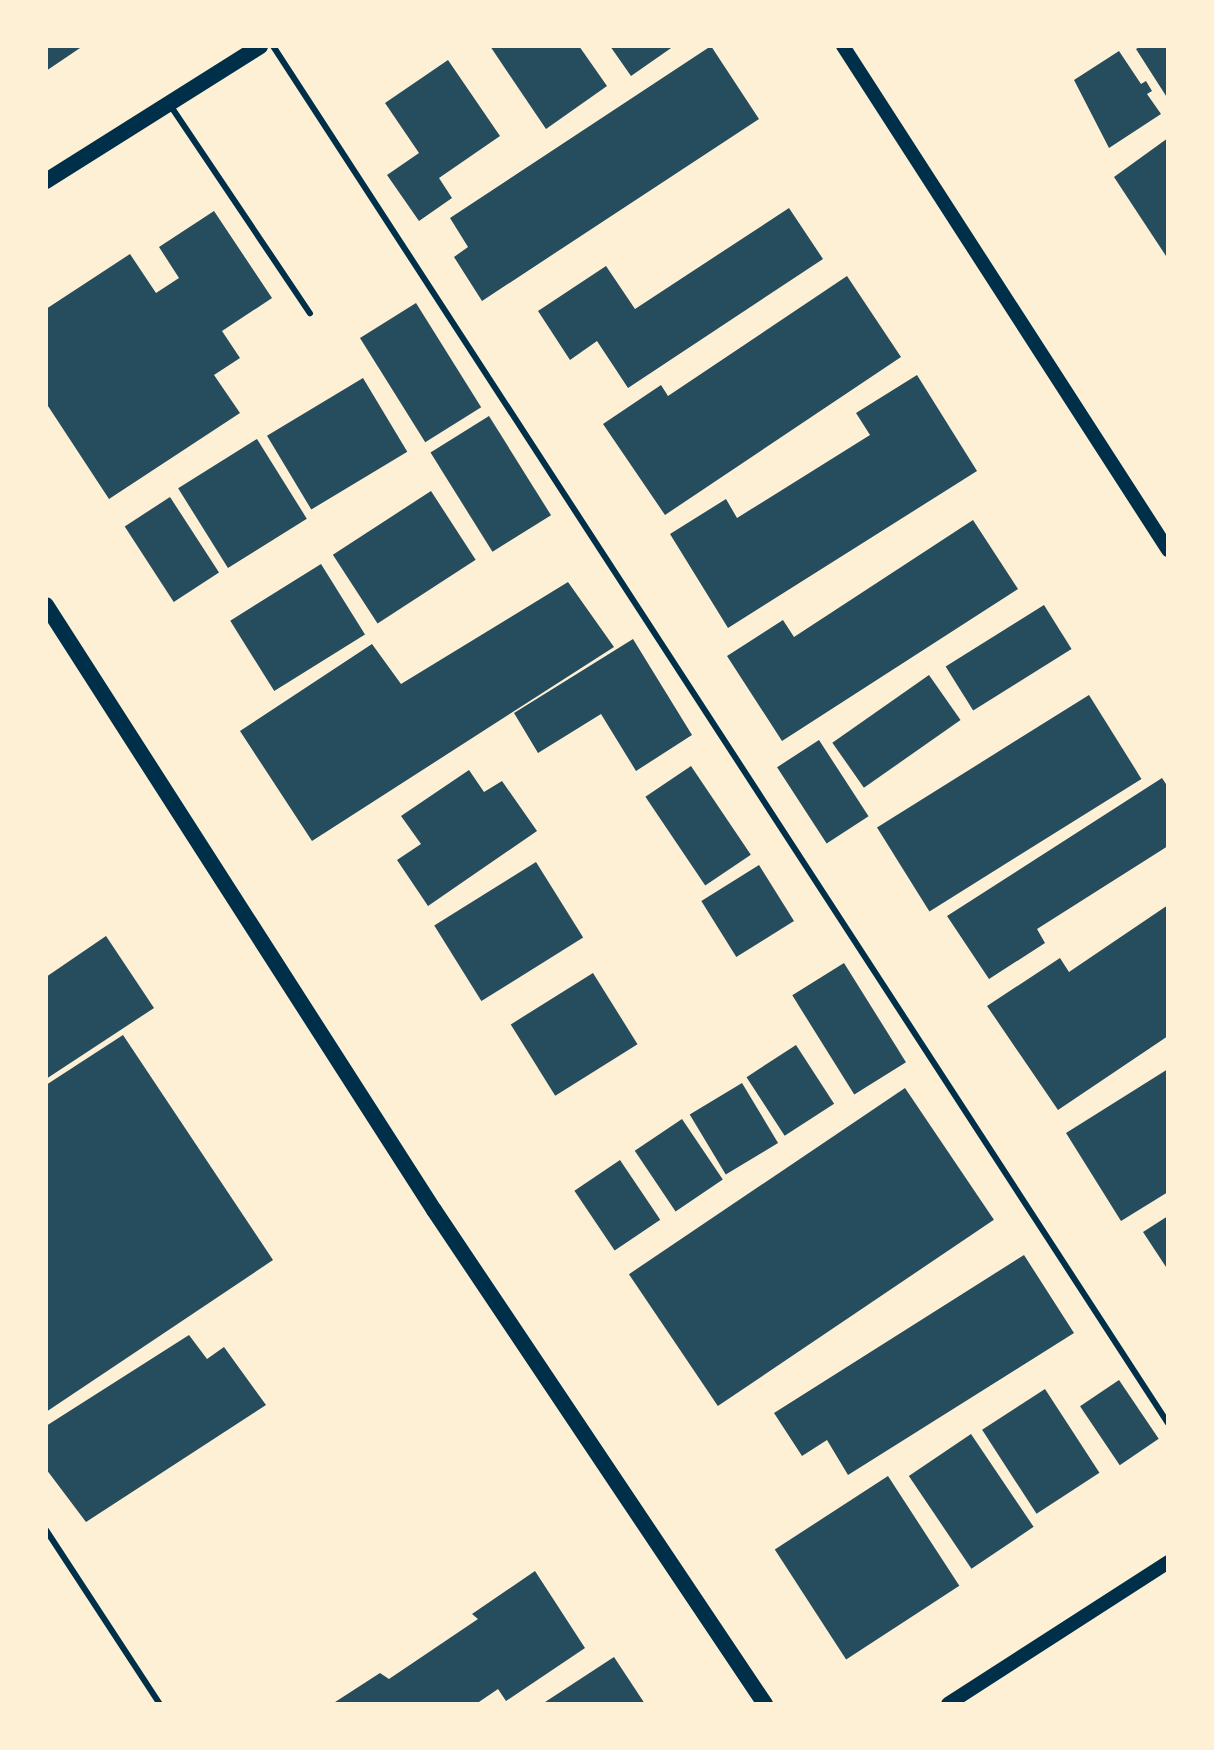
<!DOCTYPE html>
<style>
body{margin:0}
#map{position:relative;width:1214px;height:1750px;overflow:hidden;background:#fdf0d5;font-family:"Golos Text",sans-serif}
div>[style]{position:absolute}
.building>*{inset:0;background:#264d5e;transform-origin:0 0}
.service>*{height:6px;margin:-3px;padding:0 3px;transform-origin:3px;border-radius:3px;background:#003049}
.tertiary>*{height:14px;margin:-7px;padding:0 7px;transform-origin:7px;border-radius:7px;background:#003049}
.secondary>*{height:16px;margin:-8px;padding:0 8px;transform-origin:8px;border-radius:8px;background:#003049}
span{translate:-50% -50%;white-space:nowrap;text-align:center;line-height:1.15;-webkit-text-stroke:8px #fdf0d5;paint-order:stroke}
.frame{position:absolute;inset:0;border:48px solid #fdf0d5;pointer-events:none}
</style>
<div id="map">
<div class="building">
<div style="clip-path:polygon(46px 46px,83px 46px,46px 71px)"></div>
<div style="clip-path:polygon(490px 46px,579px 46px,607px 86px,546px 129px)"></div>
<div style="clip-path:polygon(610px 46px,674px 46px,631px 76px)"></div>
<div style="clip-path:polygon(711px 46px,759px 119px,482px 301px,454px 257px,468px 247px,450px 218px)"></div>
<div style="clip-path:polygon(1141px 46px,1168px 46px,1168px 99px,1136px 49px)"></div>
<div style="clip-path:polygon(1119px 51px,1141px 84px,1146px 81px,1152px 91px,1147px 94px,1161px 114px,1109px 148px,1074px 80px)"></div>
<div style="clip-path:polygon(448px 60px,500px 136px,439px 178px,452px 198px,419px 221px,387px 175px,419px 153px,385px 103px)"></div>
<div style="clip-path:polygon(1168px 138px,1168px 255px,1166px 256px,1114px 177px)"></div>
<div style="clip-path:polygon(789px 208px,823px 259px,628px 388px,597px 341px,570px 360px,538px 311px,606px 266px,635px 309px)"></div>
<div style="clip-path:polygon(214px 211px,272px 298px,222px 331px,240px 358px,214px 375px,240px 413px,109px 499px,46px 403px,46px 309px,130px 254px,156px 293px,179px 278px,159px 247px)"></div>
<div style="clip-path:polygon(847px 276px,901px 357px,665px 515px,603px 424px,661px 385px,668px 396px)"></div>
<div style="left:416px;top:303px;width:123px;height:66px;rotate:58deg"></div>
<div style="clip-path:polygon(917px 375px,977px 471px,728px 628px,670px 534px,726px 499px,737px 518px,870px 435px,856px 413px)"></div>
<div style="left:363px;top:378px;width:86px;height:112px;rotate:59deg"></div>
<div style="left:489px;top:416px;width:117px;height:69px;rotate:58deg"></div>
<div style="left:257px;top:439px;width:94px;height:93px;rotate:58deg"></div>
<div style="left:431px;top:491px;width:82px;height:117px;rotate:57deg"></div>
<div style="left:170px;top:497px;width:90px;height:54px;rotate:57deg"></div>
<div style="clip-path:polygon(973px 520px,1018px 589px,782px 741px,727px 656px,783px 620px,794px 637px)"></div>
<div style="left:321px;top:564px;width:83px;height:107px;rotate:58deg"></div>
<div style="clip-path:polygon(568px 582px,614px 647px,312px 841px,240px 731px,372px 644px,401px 684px)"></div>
<div style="left:1044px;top:605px;width:52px;height:116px;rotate:58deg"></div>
<div style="clip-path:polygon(633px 639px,692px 735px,636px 771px,601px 714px,538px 753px,514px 713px)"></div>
<div style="left:929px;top:675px;width:55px;height:118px;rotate:55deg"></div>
<div style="left:1089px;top:695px;width:99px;height:250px;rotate:58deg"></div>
<div style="left:819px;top:740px;width:91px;height:50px;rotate:57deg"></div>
<div style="left:691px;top:766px;width:107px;height:55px;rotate:56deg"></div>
<div style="clip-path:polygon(469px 770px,484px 792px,502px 781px,537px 831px,428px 906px,397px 860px,421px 844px,401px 816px)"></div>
<div style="clip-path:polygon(1162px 778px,1168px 787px,1168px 846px,1037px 929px,1045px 943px,989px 979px,947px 916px)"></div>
<div style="left:536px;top:862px;width:89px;height:120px;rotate:58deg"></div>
<div style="left:759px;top:865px;width:66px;height:68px;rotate:58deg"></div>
<div style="clip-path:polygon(1168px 905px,1168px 1036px,1058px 1110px,987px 1006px,1060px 958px,1069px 972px)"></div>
<div style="clip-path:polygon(106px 936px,154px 1008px,46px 1079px,46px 977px)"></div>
<div style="left:844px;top:963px;width:117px;height:61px;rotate:58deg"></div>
<div style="left:593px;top:973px;width:84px;height:97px;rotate:58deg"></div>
<div style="clip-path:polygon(123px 1035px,273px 1260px,46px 1412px,46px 1085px)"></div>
<div style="left:796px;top:1045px;width:70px;height:59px;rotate:57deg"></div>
<div style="clip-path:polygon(1168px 1069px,1168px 1192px,1121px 1221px,1066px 1133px)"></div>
<div style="left:742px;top:1083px;width:70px;height:61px;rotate:59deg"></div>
<div style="left:905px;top:1088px;width:159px;height:333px;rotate:56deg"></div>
<div style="left:682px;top:1119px;width:73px;height:57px;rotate:56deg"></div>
<div style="left:620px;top:1160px;width:72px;height:55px;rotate:56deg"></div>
<div style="clip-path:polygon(1168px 1216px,1168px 1270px,1143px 1232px)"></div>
<div style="clip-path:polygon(1024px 1255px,1074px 1333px,848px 1475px,827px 1440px,802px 1456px,774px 1413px)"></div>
<div style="clip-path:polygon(189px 1335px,207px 1359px,224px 1347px,266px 1405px,86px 1522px,46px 1469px,46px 1426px)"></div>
<div style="left:1119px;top:1380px;width:71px;height:47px;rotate:56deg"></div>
<div style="left:1045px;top:1389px;width:100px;height:75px;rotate:57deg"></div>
<div style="left:971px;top:1434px;width:112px;height:75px;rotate:56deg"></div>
<div style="left:888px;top:1476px;width:131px;height:135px;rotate:57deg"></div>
<div style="clip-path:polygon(535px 1571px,585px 1648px,506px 1701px,498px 1689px,476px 1704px,332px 1704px,380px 1673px,389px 1679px,478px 1619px,472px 1614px)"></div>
<div style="clip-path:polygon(614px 1657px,645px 1704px,542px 1704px)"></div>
</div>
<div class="service">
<div style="left:273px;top:46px;width:1642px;rotate:56.98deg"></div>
<div style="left:170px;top:105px;width:251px;rotate:56.1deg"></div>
<div style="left:46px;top:1530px;width:208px;rotate:56.8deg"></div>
</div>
<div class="tertiary">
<div style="left:843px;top:46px;width:600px;rotate:57.18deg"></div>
<div style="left:948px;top:1704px;width:262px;rotate:-32.8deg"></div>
</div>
<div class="secondary">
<div style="left:46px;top:181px;width:253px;rotate:-32.2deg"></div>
<div style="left:46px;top:605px;width:719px;rotate:57.33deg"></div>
<div style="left:434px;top:1210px;width:595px;rotate:56.18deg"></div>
</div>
<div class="frame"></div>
</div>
